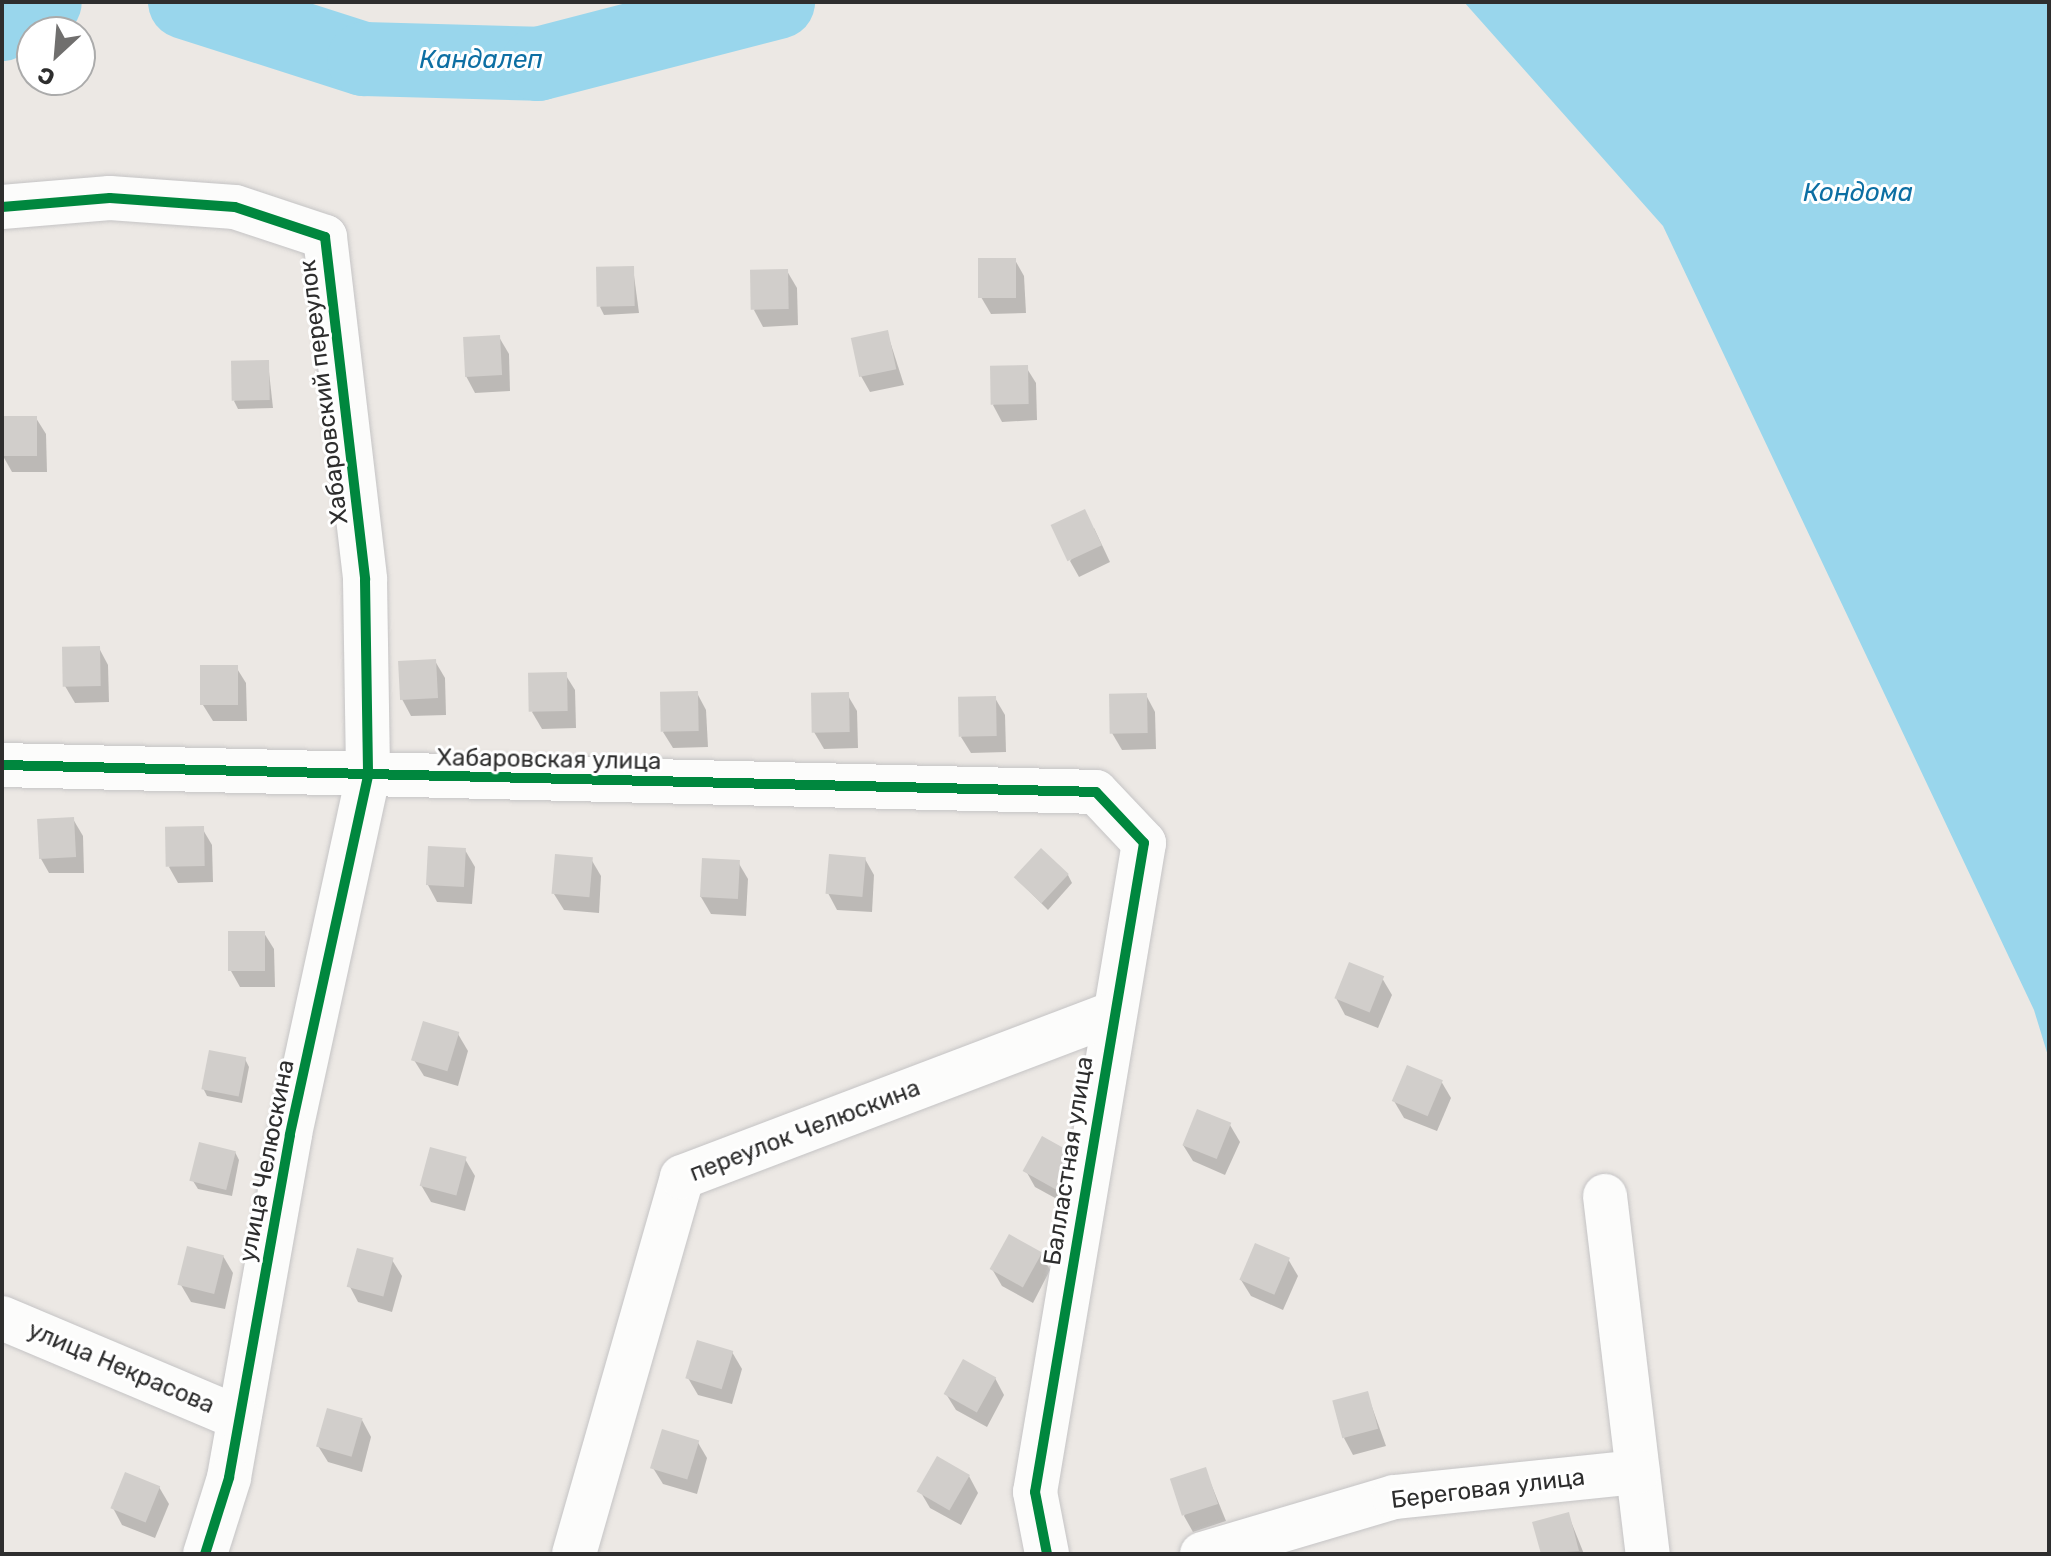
<!DOCTYPE html>
<meta charset="utf-8">
<style>
body{margin:0}
#map{position:relative;width:2051px;height:1556px;overflow:hidden;background:#ece8e4;font-family:Rubik,sans-serif}
div>[style]{position:absolute}
.water>*{inset:0;background:#99d6ec}
.shadow>*{inset:0;background:#0003}
.river>*{height:74px;margin:-37px;padding:0 37px;transform-origin:37px;border-radius:37px;background:#99d6ec}
.building>*{inset:0;background:#d1cecb;transform-origin:0 0}
.roads{filter:drop-shadow(0 0 2px #c5c4c5) drop-shadow(0 0 2px #c5c4c5)}
.minor>*{height:44px;margin:-22px;padding:0 22px;transform-origin:22px;border-radius:22px;background:#fcfcfb}
.cycleway>*{height:10px;margin:-5px;padding:0 5px;transform-origin:5px;border-radius:5px;background:#00873e}
span{translate:-50% -50%;white-space:nowrap;text-align:center;line-height:1.15;-webkit-text-stroke:6px #fff;paint-order:stroke}
.street-label{font-size:24px;color:#2e2e2e}
.water-label{font-size:26px;color:#0d6fa3;font-style:italic}
.frame{position:absolute;inset:0;border:4px solid #2e2e2e;pointer-events:none}
.north{position:absolute;left:16px;top:16px;width:80px;height:80px;box-sizing:border-box;background:#fff;border:2px solid #ababab;border-radius:50%;rotate:206deg;font-size:22px;font-weight:700;line-height:32px;text-align:center;color:#2e2e2e}
.north::after{content:'';display:block;margin:auto;width:28px;height:36px;background:#706f6e;clip-path:polygon(50% 0,100% 100%,50% 72%,0 100%)}
</style>
<div id="map">
<div class="water">
<div style="clip-path:polygon(1464px 2px,2049px 2px,2049px 1059px,2034px 1010px,1663px 226px)"></div>
</div>
<div class="shadow">
<div style="clip-path:polygon(1015px 260px,1024px 276px,1026px 313px,991px 314px,981px 297px)"></div>
<div style="clip-path:polygon(633px 268px,639px 313px,604px 315px,600px 307px)"></div>
<div style="clip-path:polygon(787px 271px,797px 288px,798px 325px,763px 327px,754px 310px)"></div>
<div style="clip-path:polygon(887px 332px,904px 385px,870px 392px,861px 376px)"></div>
<div style="clip-path:polygon(499px 337px,509px 354px,510px 391px,475px 393px,466px 376px)"></div>
<div style="clip-path:polygon(268px 363px,273px 408px,238px 409px,234px 401px)"></div>
<div style="clip-path:polygon(1026px 367px,1036px 383px,1037px 420px,1002px 422px,993px 405px)"></div>
<div style="clip-path:polygon(2px 418px,36px 418px,46px 434px,47px 472px,12px 472px,3px 456px)"></div>
<div style="clip-path:polygon(1094px 528px,1110px 562px,1079px 577px,1070px 561px)"></div>
<div style="clip-path:polygon(99px 648px,108px 665px,109px 702px,75px 703px,65px 686px)"></div>
<div style="clip-path:polygon(435px 661px,445px 678px,446px 715px,411px 716px,402px 699px)"></div>
<div style="clip-path:polygon(236px 667px,246px 683px,247px 721px,213px 721px,203px 705px)"></div>
<div style="clip-path:polygon(565px 674px,575px 690px,576px 728px,542px 729px,532px 712px)"></div>
<div style="clip-path:polygon(697px 693px,706px 710px,708px 747px,673px 748px,663px 732px)"></div>
<div style="clip-path:polygon(847px 694px,857px 711px,858px 748px,824px 749px,814px 732px)"></div>
<div style="clip-path:polygon(1146px 695px,1155px 712px,1156px 749px,1122px 750px,1112px 733px)"></div>
<div style="clip-path:polygon(995px 698px,1005px 715px,1006px 752px,971px 753px,961px 737px)"></div>
<div style="clip-path:polygon(73px 819px,83px 836px,84px 873px,49px 873px,40px 857px)"></div>
<div style="clip-path:polygon(202px 828px,212px 845px,213px 882px,178px 883px,169px 867px)"></div>
<div style="clip-path:polygon(465px 850px,475px 867px,472px 904px,437px 902px,428px 885px)"></div>
<div style="clip-path:polygon(591px 859px,601px 876px,599px 913px,564px 910px,554px 894px)"></div>
<div style="clip-path:polygon(865px 859px,874px 875px,872px 912px,837px 910px,828px 893px)"></div>
<div style="clip-path:polygon(738px 862px,748px 879px,746px 916px,711px 914px,701px 897px)"></div>
<div style="clip-path:polygon(1068px 875px,1072px 883px,1048px 910px,1017px 879px)"></div>
<div style="clip-path:polygon(264px 933px,274px 949px,275px 987px,240px 987px,231px 971px)"></div>
<div style="clip-path:polygon(1382px 978px,1392px 995px,1378px 1028px,1345px 1015px,1336px 998px)"></div>
<div style="clip-path:polygon(458px 1034px,468px 1051px,458px 1086px,424px 1076px,414px 1060px)"></div>
<div style="clip-path:polygon(245px 1059px,249px 1067px,242px 1103px,207px 1096px,203px 1088px)"></div>
<div style="clip-path:polygon(1441px 1081px,1451px 1098px,1437px 1131px,1404px 1118px,1394px 1101px)"></div>
<div style="clip-path:polygon(1230px 1125px,1240px 1142px,1225px 1175px,1193px 1161px,1183px 1145px)"></div>
<div style="clip-path:polygon(235px 1152px,239px 1160px,232px 1196px,198px 1189px,193px 1181px)"></div>
<div style="clip-path:polygon(1074px 1155px,1066px 1204px,1035px 1187px,1026px 1171px)"></div>
<div style="clip-path:polygon(465px 1159px,475px 1176px,465px 1211px,431px 1202px,421px 1185px)"></div>
<div style="clip-path:polygon(1041px 1253px,1050px 1270px,1033px 1303px,1002px 1286px,992px 1269px)"></div>
<div style="clip-path:polygon(223px 1256px,233px 1273px,225px 1309px,191px 1302px,181px 1285px)"></div>
<div style="clip-path:polygon(1288px 1259px,1298px 1276px,1283px 1310px,1251px 1296px,1241px 1280px)"></div>
<div style="clip-path:polygon(392px 1260px,402px 1276px,392px 1312px,358px 1302px,349px 1285px)"></div>
<div style="clip-path:polygon(732px 1352px,742px 1369px,732px 1404px,698px 1395px,688px 1378px)"></div>
<div style="clip-path:polygon(995px 1378px,1004px 1395px,987px 1427px,956px 1410px,946px 1394px)"></div>
<div style="clip-path:polygon(1367px 1393px,1386px 1446px,1353px 1455px,1344px 1438px)"></div>
<div style="clip-path:polygon(362px 1420px,371px 1437px,362px 1472px,328px 1462px,318px 1446px)"></div>
<div style="clip-path:polygon(697px 1441px,707px 1458px,697px 1494px,663px 1484px,653px 1468px)"></div>
<div style="clip-path:polygon(1205px 1469px,1226px 1521px,1193px 1532px,1184px 1516px)"></div>
<div style="clip-path:polygon(969px 1476px,978px 1493px,961px 1525px,930px 1508px,920px 1491px)"></div>
<div style="clip-path:polygon(159px 1487px,169px 1504px,155px 1538px,122px 1525px,113px 1508px)"></div>
<div style="clip-path:polygon(1568px 1514px,1584px 1554px,1543px 1554px,1535px 1523px)"></div>
</div>
<div class="river">
<div style="left:185px;top:2px;width:188px;rotate:17.7deg"></div>
<div style="left:364px;top:59px;width:174px;rotate:1.6deg"></div>
<div style="left:538px;top:64px;width:248px;rotate:-14.5deg"></div>
<div style="left:2px;top:24px;width:48px;rotate:-27.1deg"></div>
</div>
<div class="building">
<div style="left:978px;top:258px;width:38px;height:40px"></div>
<div style="left:634px;top:266px;width:40px;height:38px;rotate:89deg"></div>
<div style="left:788px;top:269px;width:40px;height:38px;rotate:89deg"></div>
<div style="left:888px;top:330px;width:40px;height:38px;rotate:78deg"></div>
<div style="left:500px;top:335px;width:40px;height:37px;rotate:87deg"></div>
<div style="left:269px;top:360px;width:40px;height:38px;rotate:89deg"></div>
<div style="left:1028px;top:365px;width:39px;height:38px;rotate:89deg"></div>
<div style="left:2px;top:416px;width:35px;height:40px"></div>
<div style="left:1085px;top:509px;width:40px;height:38px;rotate:65deg"></div>
<div style="left:100px;top:646px;width:40px;height:38px;rotate:89deg"></div>
<div style="left:436px;top:659px;width:39px;height:38px;rotate:87deg"></div>
<div style="left:200px;top:665px;width:38px;height:40px"></div>
<div style="left:567px;top:672px;width:39px;height:39px;rotate:89deg"></div>
<div style="left:698px;top:691px;width:40px;height:38px;rotate:89deg"></div>
<div style="left:849px;top:692px;width:40px;height:38px;rotate:89deg"></div>
<div style="left:1147px;top:693px;width:40px;height:38px;rotate:89deg"></div>
<div style="left:996px;top:696px;width:40px;height:38px;rotate:89deg"></div>
<div style="left:74px;top:817px;width:40px;height:37px;rotate:87deg"></div>
<div style="left:204px;top:826px;width:40px;height:39px;rotate:89deg"></div>
<div style="left:428px;top:846px;width:38px;height:39px;rotate:3deg"></div>
<div style="left:1041px;top:848px;width:38px;height:40px;rotate:43deg"></div>
<div style="left:555px;top:854px;width:38px;height:40px;rotate:5deg"></div>
<div style="left:829px;top:854px;width:37px;height:40px;rotate:5deg"></div>
<div style="left:702px;top:858px;width:38px;height:39px;rotate:3deg"></div>
<div style="left:228px;top:931px;width:37px;height:40px"></div>
<div style="left:1349px;top:962px;width:38px;height:39px;rotate:22deg"></div>
<div style="left:423px;top:1021px;width:38px;height:41px;rotate:17deg"></div>
<div style="left:209px;top:1050px;width:38px;height:40px;rotate:11deg"></div>
<div style="left:1407px;top:1065px;width:39px;height:39px;rotate:23deg"></div>
<div style="left:1197px;top:1109px;width:37px;height:39px;rotate:22deg"></div>
<div style="left:1042px;top:1136px;width:38px;height:40px;rotate:29deg"></div>
<div style="left:199px;top:1142px;width:38px;height:40px;rotate:14deg"></div>
<div style="left:430px;top:1147px;width:38px;height:40px;rotate:15deg"></div>
<div style="left:1009px;top:1234px;width:38px;height:40px;rotate:29deg"></div>
<div style="left:1255px;top:1243px;width:38px;height:40px;rotate:23deg"></div>
<div style="left:187px;top:1246px;width:38px;height:40px;rotate:14deg"></div>
<div style="left:357px;top:1248px;width:38px;height:40px;rotate:15deg"></div>
<div style="left:697px;top:1340px;width:38px;height:40px;rotate:17deg"></div>
<div style="left:963px;top:1359px;width:38px;height:40px;rotate:29deg"></div>
<div style="left:1368px;top:1391px;width:39px;height:37px;rotate:75deg"></div>
<div style="left:327px;top:1408px;width:37px;height:40px;rotate:16deg"></div>
<div style="left:662px;top:1429px;width:39px;height:41px;rotate:17deg"></div>
<div style="left:937px;top:1456px;width:38px;height:41px;rotate:30deg"></div>
<div style="left:1206px;top:1467px;width:39px;height:38px;rotate:72deg"></div>
<div style="left:125px;top:1472px;width:38px;height:39px;rotate:22deg"></div>
<div style="clip-path:polygon(1569px 1512px,1579px 1551px,1541px 1554px,1532px 1522px)"></div>
</div>
<div class="roads">
<div class="minor">
<div style="left:2px;top:207px;width:108px;rotate:-4.8deg"></div>
<div style="left:110px;top:198px;width:125px;rotate:4.1deg"></div>
<div style="left:235px;top:207px;width:95px;rotate:18.4deg"></div>
<div style="left:325px;top:237px;width:345px;rotate:83.3deg"></div>
<div style="left:365px;top:580px;width:196px;rotate:89.1deg"></div>
<div style="left:368px;top:776px;width:367px;rotate:102.3deg"></div>
<div style="left:290px;top:1135px;width:348px;rotate:100.1deg"></div>
<div style="left:229px;top:1478px;width:80px;rotate:107.5deg"></div>
<div style="left:2px;top:765px;width:1094px;rotate:1.41deg"></div>
<div style="left:1096px;top:792px;width:70px;rotate:46.7deg"></div>
<div style="left:1144px;top:843px;width:658px;rotate:99.53deg"></div>
<div style="left:1035px;top:1492px;width:63px;rotate:79deg"></div>
<div style="left:1605px;top:1196px;width:361px;rotate:83.2deg"></div>
<div style="left:2px;top:1318px;width:257px;rotate:22.9deg"></div>
<div style="left:574px;top:1554px;width:392px;rotate:-74deg"></div>
<div style="left:682px;top:1177px;width:461px;rotate:-20.8deg"></div>
<div style="left:1202px;top:1554px;width:200px;rotate:-16.5deg"></div>
<div style="left:1394px;top:1497px;width:245px;rotate:-5.9deg"></div>
</div>
</div>
<div class="cycleway">
<div style="left:2px;top:207px;width:108px;rotate:-4.8deg"></div>
<div style="left:110px;top:198px;width:125px;rotate:4.1deg"></div>
<div style="left:235px;top:207px;width:95px;rotate:18.4deg"></div>
<div style="left:325px;top:237px;width:345px;rotate:83.3deg"></div>
<div style="left:365px;top:580px;width:196px;rotate:89.1deg"></div>
<div style="left:368px;top:776px;width:367px;rotate:102.3deg"></div>
<div style="left:290px;top:1135px;width:348px;rotate:100.1deg"></div>
<div style="left:229px;top:1478px;width:80px;rotate:107.5deg"></div>
<div style="left:2px;top:765px;width:1094px;rotate:1.41deg"></div>
<div style="left:1096px;top:792px;width:70px;rotate:46.7deg"></div>
<div style="left:1144px;top:843px;width:658px;rotate:99.53deg"></div>
<div style="left:1035px;top:1492px;width:63px;rotate:79deg"></div>
</div>
<div class="street-label">
<span style="left:324px;top:392px;rotate:-97deg">Хабаровский переулок</span>
<span style="left:549px;top:760px;rotate:1deg">Хабаровская улица</span>
<span style="left:805px;top:1131px;rotate:-21deg">переулок Челюскина</span>
<span style="left:267px;top:1161px;rotate:-79deg">улица Челюскина</span>
<span style="left:1069px;top:1161px;rotate:-81deg">Балластная улица</span>
<span style="left:121px;top:1368px;rotate:23deg">улица Некрасова</span>
<span style="left:1488px;top:1489px;rotate:-7deg">Береговая улица</span>
</div>
<div class="water-label">
<span style="left:481px;top:60px">Кандалеп</span>
<span style="left:1858px;top:193px">Кондома</span>
</div>
<div class="frame"></div>
<div class="north">С</div>
</div>
